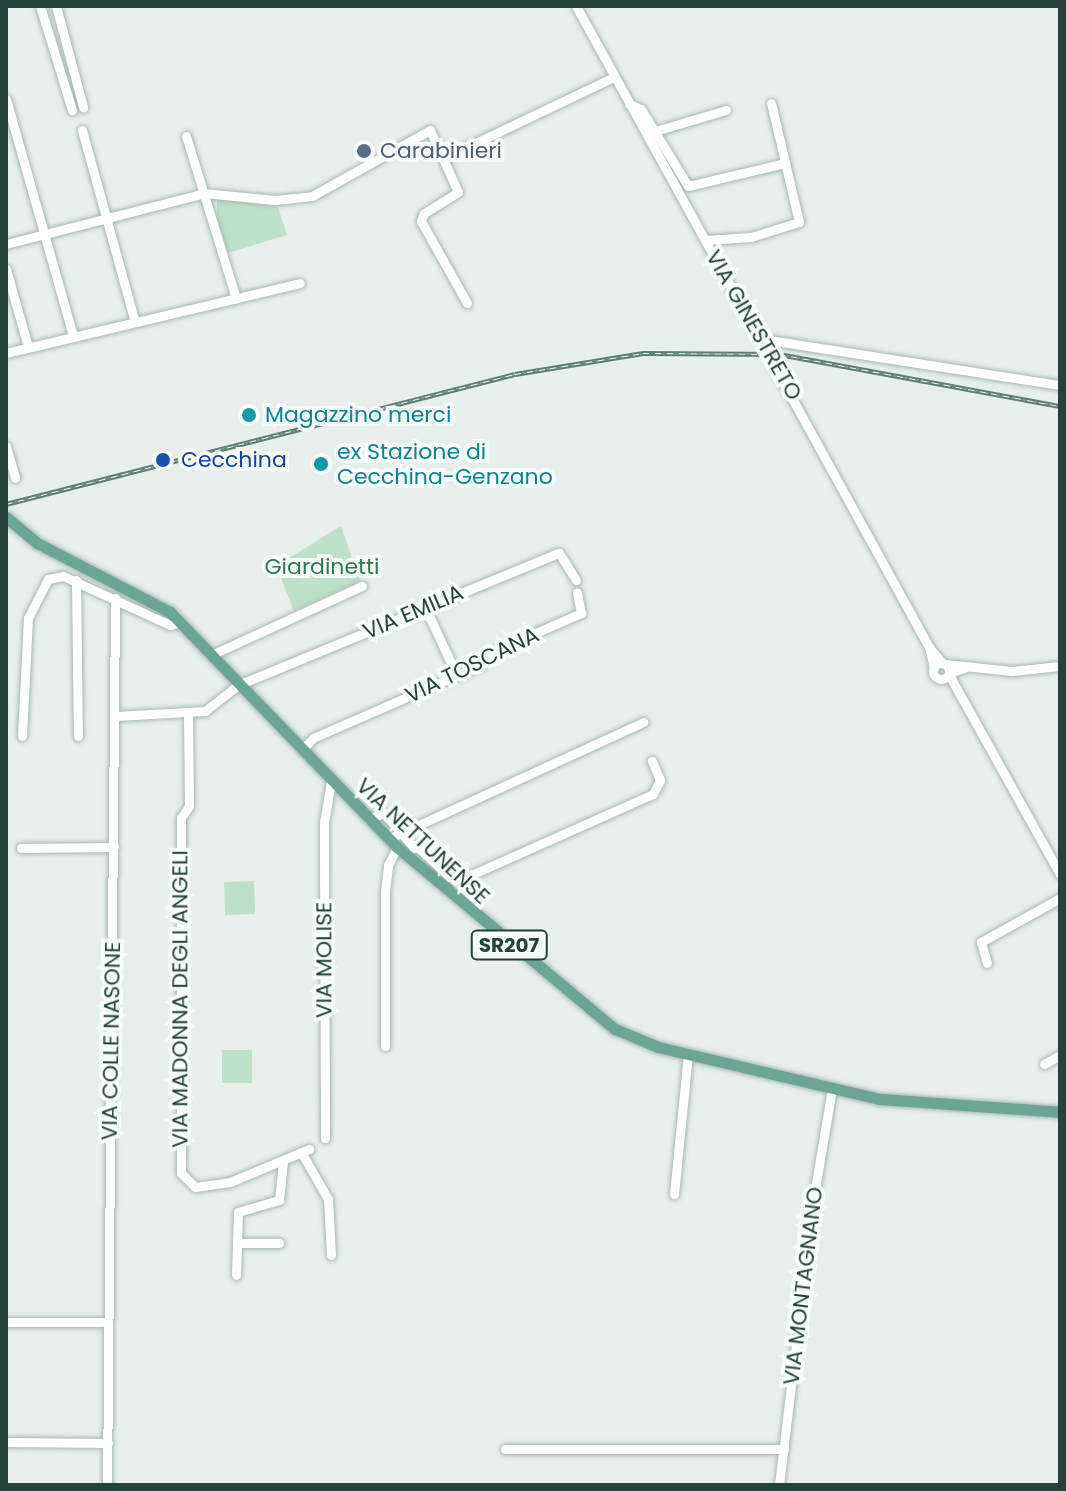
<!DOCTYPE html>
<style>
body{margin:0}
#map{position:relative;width:1066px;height:1491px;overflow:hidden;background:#e6efeb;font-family:Poppins,sans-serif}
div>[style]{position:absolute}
.green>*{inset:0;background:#bfe0c8;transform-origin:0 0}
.roads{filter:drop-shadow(0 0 2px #a8b8b2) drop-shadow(0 0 2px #a8b8b2)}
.minor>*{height:9px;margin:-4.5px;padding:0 4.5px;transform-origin:4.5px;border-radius:4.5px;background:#fff}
.minor>.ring{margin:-4.5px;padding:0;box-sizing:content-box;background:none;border:9px solid #fff;border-radius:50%}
.major>*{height:11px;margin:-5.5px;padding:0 5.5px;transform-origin:5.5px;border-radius:5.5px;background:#6aa596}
.rail>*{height:5px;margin-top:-2.5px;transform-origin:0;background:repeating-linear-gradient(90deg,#f7fbf9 0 6px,#5f7d75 0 12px);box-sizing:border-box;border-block:2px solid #5f7d75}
.dots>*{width:22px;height:22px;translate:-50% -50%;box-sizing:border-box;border:4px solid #f7fbf9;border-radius:50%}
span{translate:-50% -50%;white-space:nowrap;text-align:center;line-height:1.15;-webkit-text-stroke:8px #f7fbf9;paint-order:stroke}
.shield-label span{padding:2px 6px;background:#f7fbf9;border:2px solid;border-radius:6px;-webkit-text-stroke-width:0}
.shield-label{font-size:20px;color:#24423a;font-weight:700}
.service-label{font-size:22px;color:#4e5e75}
.left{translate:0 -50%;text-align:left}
.street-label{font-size:22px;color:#24423a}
.culture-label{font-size:22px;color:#0d838f}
.transit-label{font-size:22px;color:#164399}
.park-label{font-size:22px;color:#2d7a4b}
.frame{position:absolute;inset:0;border:8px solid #24423a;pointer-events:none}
</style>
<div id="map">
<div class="green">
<div style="clip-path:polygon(217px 198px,278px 207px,287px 235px,228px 253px,217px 218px)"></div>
<div style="clip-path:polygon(341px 526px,360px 581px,294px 611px,276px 566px)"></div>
<div style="left:254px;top:881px;width:33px;height:30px;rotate:88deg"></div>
<div style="left:222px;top:1050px;width:30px;height:33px"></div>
</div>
<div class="roads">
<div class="minor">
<div style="left:40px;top:6px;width:109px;rotate:72.9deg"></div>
<div style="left:56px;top:6px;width:105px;rotate:75deg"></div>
<div style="left:576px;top:6px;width:732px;rotate:61.16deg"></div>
<div style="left:6px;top:99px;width:245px;rotate:74.2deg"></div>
<div style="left:629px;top:104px;width:13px;rotate:23deg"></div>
<div style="left:641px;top:109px;width:90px;rotate:58.6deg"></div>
<div style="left:688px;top:186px;width:96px;rotate:-13.3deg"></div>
<div style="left:82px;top:130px;width:199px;rotate:74.6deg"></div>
<div style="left:655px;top:131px;width:74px;rotate:-16.5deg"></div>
<div style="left:186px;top:136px;width:170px;rotate:72.9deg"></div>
<div style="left:446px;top:157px;width:186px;rotate:-25.5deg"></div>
<div style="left:706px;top:240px;width:45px;rotate:-3.8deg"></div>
<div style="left:751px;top:237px;width:50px;rotate:-17.4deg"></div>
<div style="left:799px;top:222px;width:122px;rotate:-103.2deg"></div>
<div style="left:6px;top:244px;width:204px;rotate:-14.4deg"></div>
<div style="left:204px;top:193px;width:71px;rotate:5.6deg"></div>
<div style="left:275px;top:200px;width:37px;rotate:-6deg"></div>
<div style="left:312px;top:196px;width:135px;rotate:-29.2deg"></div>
<div style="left:430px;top:130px;width:68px;rotate:65.7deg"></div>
<div style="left:458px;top:192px;width:40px;rotate:148deg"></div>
<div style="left:424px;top:213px;width:9px;rotate:111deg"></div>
<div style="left:421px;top:221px;width:94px;rotate:60.7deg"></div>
<div style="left:6px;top:269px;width:81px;rotate:74.2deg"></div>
<div style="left:762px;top:339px;width:302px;rotate:8.8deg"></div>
<div style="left:6px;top:353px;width:302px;rotate:-13.4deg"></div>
<div style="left:6px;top:446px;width:33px;rotate:74deg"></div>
<div style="left:76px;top:580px;width:156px;rotate:89.3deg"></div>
<div style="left:425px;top:607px;width:76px;rotate:65.1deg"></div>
<div style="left:211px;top:655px;width:166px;rotate:-24.6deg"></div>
<div class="ring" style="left:933px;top:663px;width:7px;height:7px"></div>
<div style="left:945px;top:664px;width:67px;rotate:6deg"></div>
<div style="left:1012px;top:671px;width:48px;rotate:-5.9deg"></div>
<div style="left:967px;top:667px;width:19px;rotate:162deg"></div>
<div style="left:949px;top:673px;width:10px;rotate:66deg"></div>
<div style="left:953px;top:682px;width:220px;rotate:60.9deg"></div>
<div style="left:934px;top:668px;width:22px;rotate:-103deg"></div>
<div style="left:929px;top:647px;width:21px;rotate:51deg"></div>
<div style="left:188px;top:715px;width:91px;rotate:89.4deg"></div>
<div style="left:189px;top:806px;width:14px;rotate:124deg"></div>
<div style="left:181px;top:818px;width:355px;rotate:90deg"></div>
<div style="left:181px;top:1173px;width:20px;rotate:45deg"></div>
<div style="left:195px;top:1187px;width:35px;rotate:-8deg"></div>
<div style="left:230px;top:1182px;width:86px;rotate:-22.7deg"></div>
<div style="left:116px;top:716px;width:89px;rotate:-3.2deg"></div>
<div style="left:205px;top:711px;width:42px;rotate:-38.2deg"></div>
<div style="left:238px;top:685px;width:347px;rotate:-22.4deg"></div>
<div style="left:559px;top:553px;width:32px;rotate:58deg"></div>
<div style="left:22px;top:736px;width:118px;rotate:-87.1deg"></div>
<div style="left:28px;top:618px;width:44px;rotate:-62.9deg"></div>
<div style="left:48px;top:579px;width:15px;rotate:-11deg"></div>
<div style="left:63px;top:576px;width:118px;rotate:24.6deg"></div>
<div style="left:170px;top:625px;width:11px;rotate:-15deg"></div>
<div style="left:302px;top:750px;width:16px;rotate:-47deg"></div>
<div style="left:313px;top:738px;width:182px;rotate:-23.6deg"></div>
<div style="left:480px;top:665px;width:25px;rotate:-40deg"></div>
<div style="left:499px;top:649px;width:90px;rotate:-23.7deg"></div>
<div style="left:581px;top:613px;width:21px;rotate:-101deg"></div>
<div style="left:368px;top:819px;width:17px;rotate:-21deg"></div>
<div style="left:384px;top:813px;width:46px;rotate:49.4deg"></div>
<div style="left:388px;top:839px;width:281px;rotate:-24.6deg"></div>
<div style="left:415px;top:845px;width:47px;rotate:42.4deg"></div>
<div style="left:450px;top:877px;width:12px;rotate:9deg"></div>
<div style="left:462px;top:879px;width:209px;rotate:-24deg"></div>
<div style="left:653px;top:794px;width:16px;rotate:-63deg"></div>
<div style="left:660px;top:780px;width:21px;rotate:-113deg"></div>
<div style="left:21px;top:848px;width:93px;rotate:-0.6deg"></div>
<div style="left:987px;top:963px;width:22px;rotate:-106deg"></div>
<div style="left:981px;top:942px;width:90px;rotate:-29.1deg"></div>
<div style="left:385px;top:1046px;width:155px;rotate:-90deg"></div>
<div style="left:385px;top:891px;width:26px;rotate:-83deg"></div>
<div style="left:388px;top:865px;width:20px;rotate:-63deg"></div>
<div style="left:1044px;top:1064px;width:18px;rotate:-29deg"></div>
<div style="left:325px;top:1138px;width:316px;rotate:-90.2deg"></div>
<div style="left:324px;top:822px;width:41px;rotate:-80.1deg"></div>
<div style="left:301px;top:1152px;width:54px;rotate:60.1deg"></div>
<div style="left:328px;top:1199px;width:56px;rotate:86.9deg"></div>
<div style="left:674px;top:1194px;width:141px;rotate:-84.3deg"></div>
<div style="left:237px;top:1243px;width:42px"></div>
<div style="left:236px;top:1275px;width:63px;rotate:-88.2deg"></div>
<div style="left:238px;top:1212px;width:43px;rotate:-16.3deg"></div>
<div style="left:279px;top:1200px;width:39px;rotate:-84deg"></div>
<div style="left:6px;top:1322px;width:101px"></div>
<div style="left:6px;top:1442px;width:102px;rotate:0.6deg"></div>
<div style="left:505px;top:1449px;width:279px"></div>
<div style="left:107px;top:1485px;width:887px;rotate:-89.48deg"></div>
<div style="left:779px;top:1485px;width:298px;rotate:-83.1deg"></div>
<div style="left:815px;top:1189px;width:101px;rotate:-80.4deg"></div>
</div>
<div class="major">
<div style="left:6px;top:517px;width:40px;rotate:40deg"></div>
<div style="left:37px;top:543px;width:150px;rotate:27.4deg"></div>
<div style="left:170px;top:612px;width:327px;rotate:46deg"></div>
<div style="left:397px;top:847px;width:284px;rotate:39.9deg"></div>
<div style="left:615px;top:1029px;width:47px;rotate:22.7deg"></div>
<div style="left:658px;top:1047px;width:227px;rotate:13.2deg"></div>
<div style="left:879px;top:1099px;width:181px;rotate:4.1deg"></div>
</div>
</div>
<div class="rail">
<div style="left:6px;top:504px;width:525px;rotate:-14.33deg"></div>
<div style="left:515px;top:374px;width:130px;rotate:-9.3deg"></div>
<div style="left:643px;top:353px;width:136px;rotate:0.4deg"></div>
<div style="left:779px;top:354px;width:286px;rotate:10.5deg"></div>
</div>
<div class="dots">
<div style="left:364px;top:151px;background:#5c6f8a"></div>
<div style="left:249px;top:415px;background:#0f9aa8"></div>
<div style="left:163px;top:460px;background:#1a4fb4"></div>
<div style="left:321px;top:464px;background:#0f9aa8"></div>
</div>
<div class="shield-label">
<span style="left:509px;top:945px">SR207</span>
</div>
<div class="service-label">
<span class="left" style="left:380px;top:151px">Carabinieri</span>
</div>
<div class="street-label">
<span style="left:754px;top:325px;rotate:60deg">VIA GINESTRETO</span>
<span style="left:413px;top:612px;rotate:-23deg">VIA EMILIA</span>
<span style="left:472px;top:665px;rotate:-26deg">VIA TOSCANA</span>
<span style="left:423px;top:841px;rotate:43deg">VIA NETTUNENSE</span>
<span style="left:324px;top:960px;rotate:-90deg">VIA MOLISE</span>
<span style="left:180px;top:999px;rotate:-90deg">VIA MADONNA DEGLI ANGELI</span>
<span style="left:111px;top:1041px;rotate:-89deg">VIA COLLE NASONE</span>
<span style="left:803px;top:1286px;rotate:-83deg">VIA MONTAGNANO</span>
</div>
<div class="culture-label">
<span class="left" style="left:265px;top:415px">Magazzino merci</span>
<span class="left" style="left:337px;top:464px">ex Stazione di<br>Cecchina-Genzano</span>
</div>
<div class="transit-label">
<span class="left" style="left:181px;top:460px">Cecchina</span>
</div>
<div class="park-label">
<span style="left:322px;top:567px">Giardinetti</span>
</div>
<div class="frame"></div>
</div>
